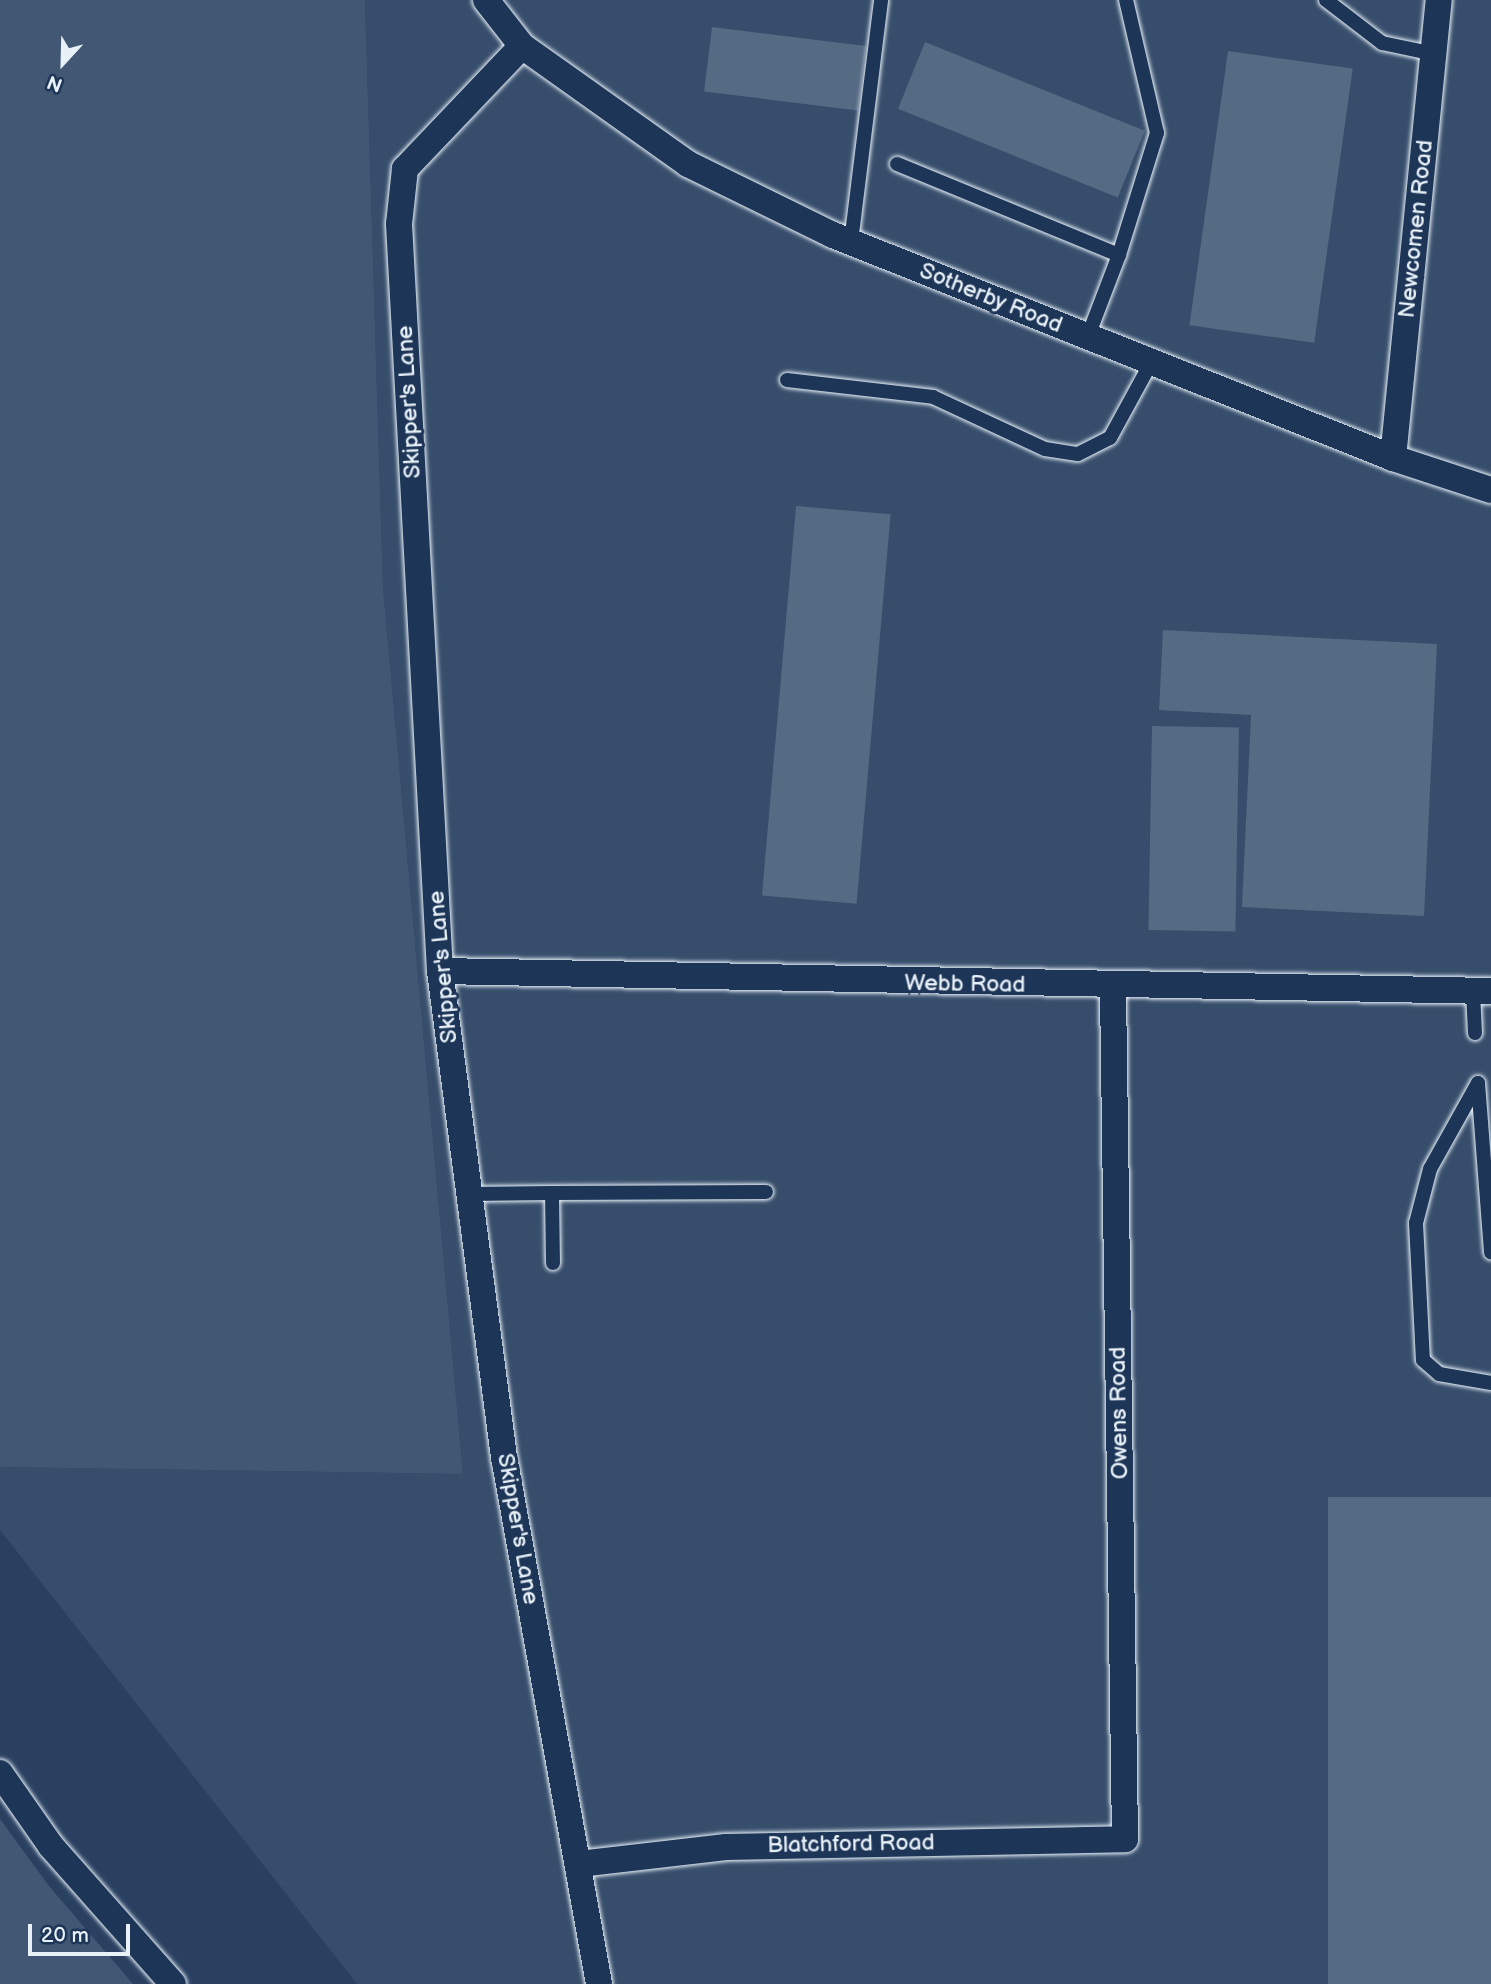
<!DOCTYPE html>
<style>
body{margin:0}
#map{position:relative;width:1491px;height:1984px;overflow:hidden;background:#294061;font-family:"Balsamiq Sans",sans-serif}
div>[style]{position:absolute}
.built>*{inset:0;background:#364d6b}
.green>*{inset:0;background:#415774}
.building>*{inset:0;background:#556a83;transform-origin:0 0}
.roads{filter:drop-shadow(0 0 2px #e8f1f8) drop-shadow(0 0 2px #e8f1f8)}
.lane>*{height:14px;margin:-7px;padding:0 7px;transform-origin:7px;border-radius:7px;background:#1d3557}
.street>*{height:26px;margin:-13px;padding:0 13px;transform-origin:13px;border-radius:13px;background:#1d3557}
span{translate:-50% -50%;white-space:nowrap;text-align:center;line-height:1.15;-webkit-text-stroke:6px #1d3557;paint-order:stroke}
.street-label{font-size:23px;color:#e8f1f8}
.north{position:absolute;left:28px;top:28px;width:70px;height:70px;-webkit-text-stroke:5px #1d3557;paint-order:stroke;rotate:202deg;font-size:19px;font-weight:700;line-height:28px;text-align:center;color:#e8f1f8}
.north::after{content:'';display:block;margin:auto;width:24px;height:32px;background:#e8f1f8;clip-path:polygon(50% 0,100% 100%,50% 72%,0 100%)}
.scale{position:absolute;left:28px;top:1924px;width:102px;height:32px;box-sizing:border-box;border:4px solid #e8f1f8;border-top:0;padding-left:9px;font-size:21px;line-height:24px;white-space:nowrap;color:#e8f1f8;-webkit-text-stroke:5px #1d3557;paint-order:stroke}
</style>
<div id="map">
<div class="built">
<div style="clip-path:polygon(365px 0,1491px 0,1491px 1984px,357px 1984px,0 1530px,0 1467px,463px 1474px,383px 588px)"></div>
</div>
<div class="green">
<div style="clip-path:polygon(0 0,365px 0,383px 588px,463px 1474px,0 1467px)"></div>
<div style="clip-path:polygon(0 1819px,49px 1886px,133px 1984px,0 1984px)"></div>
</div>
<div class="building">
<div style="left:712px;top:27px;width:155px;height:65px;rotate:7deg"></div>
<div style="left:925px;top:42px;width:237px;height:72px;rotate:22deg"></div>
<div style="left:1228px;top:51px;width:126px;height:277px;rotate:8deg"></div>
<div style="left:796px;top:506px;width:95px;height:391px;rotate:5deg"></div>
<div style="clip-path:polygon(1163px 630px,1437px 644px,1424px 916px,1242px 907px,1251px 715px,1159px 710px)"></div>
<div style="left:1152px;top:726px;width:87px;height:204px;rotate:1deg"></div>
<div style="left:1491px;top:1497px;width:487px;height:163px;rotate:90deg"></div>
</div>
<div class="roads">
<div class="lane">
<div style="left:1326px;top:0;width:71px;rotate:37.5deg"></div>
<div style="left:1382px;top:43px;width:53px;rotate:11.9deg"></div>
<div style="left:897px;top:164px;width:240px;rotate:22.3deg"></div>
<div style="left:1119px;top:255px;width:87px;rotate:110.9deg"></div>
<div style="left:851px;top:242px;width:244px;rotate:-82.9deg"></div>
<div style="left:1119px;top:255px;width:128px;rotate:-72.7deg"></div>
<div style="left:1157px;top:133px;width:137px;rotate:-103.1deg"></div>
<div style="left:787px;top:380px;width:147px;rotate:6.6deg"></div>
<div style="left:933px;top:397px;width:123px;rotate:24.9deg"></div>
<div style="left:1045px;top:449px;width:33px;rotate:9deg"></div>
<div style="left:1078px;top:454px;width:36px;rotate:-27deg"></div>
<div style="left:1110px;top:438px;width:88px;rotate:-61.4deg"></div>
<div style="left:1473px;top:991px;width:42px;rotate:87.3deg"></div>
<div style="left:1478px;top:1083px;width:98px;rotate:119.2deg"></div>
<div style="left:1430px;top:1169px;width:56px;rotate:104.5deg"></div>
<div style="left:1416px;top:1223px;width:137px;rotate:87.1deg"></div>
<div style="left:1423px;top:1360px;width:21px;rotate:41deg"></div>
<div style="left:1439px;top:1374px;width:53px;rotate:9.8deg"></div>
<div style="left:1478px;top:1083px;width:170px;rotate:85.6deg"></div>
<div style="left:552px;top:1193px;width:214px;rotate:-0.3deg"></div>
<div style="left:469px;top:1194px;width:83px;rotate:-0.7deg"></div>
<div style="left:552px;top:1193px;width:70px;rotate:89.2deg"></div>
</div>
<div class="street">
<div style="left:486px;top:0;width:58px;rotate:52deg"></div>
<div style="left:522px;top:46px;width:204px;rotate:35.4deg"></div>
<div style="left:688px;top:164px;width:161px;rotate:26.1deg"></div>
<div style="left:833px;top:235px;width:603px;rotate:21.71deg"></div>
<div style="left:1393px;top:458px;width:103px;rotate:18.1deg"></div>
<div style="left:522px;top:46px;width:170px;rotate:133.6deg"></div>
<div style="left:405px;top:169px;width:55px;rotate:96.2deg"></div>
<div style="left:399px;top:224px;width:748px;rotate:86.86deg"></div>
<div style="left:440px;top:971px;width:495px;rotate:82.5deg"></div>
<div style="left:505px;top:1462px;width:530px;rotate:79.79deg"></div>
<div style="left:1393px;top:458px;width:460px;rotate:-84.3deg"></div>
<div style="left:440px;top:971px;width:1051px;rotate:1.09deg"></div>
<div style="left:0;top:1773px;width:89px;rotate:55.1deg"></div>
<div style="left:51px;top:1846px;width:184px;rotate:48.5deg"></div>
<div style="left:579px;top:1864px;width:148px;rotate:-6.6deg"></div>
<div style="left:726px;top:1847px;width:399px;rotate:-1.1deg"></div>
<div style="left:1125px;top:1839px;width:852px;rotate:-90.81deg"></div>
</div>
</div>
<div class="street-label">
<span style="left:1416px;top:229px;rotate:-84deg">Newcomen Road</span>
<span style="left:991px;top:298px;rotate:22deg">Sotherby Road</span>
<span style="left:409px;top:402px;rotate:-93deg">Skipper's Lane</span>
<span style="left:443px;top:967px;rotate:-95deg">Skipper's Lane</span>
<span style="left:965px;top:984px;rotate:1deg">Webb Road</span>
<span style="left:1119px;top:1413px;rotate:-91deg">Owens Road</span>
<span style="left:518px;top:1529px;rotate:80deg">Skipper's Lane</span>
<span style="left:851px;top:1844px;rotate:-1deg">Blatchford Road</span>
</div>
<div class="north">N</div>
<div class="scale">20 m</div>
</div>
